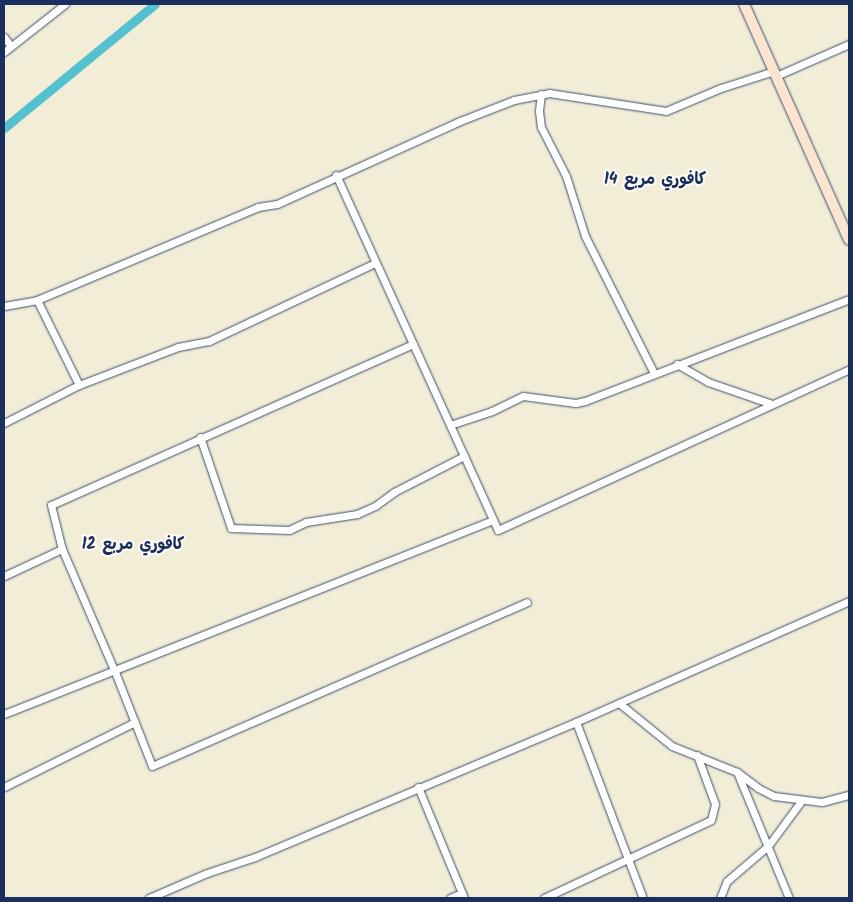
<!DOCTYPE html>
<meta charset="utf-8">
<style>
body{margin:0}
#map{position:relative;width:853px;height:902px;overflow:hidden;background:#f1edd7;font-family:Kalam,"Playpen Sans Arabic",sans-serif}
div>[style]{position:absolute}
.canal>*{height:9px;margin:-4.5px;padding:0 4.5px;transform-origin:4.5px;border-radius:4.5px;background:#55c0d0}
.roads{filter:drop-shadow(0 0 1px #3b4c70) drop-shadow(0 0 1px #3b4c70)}
.street>*{height:7px;margin:-3.5px;padding:0 3.5px;transform-origin:3.5px;border-radius:3.5px;background:#fff}
.secondary>*{height:10px;margin:-5px;padding:0 5px;transform-origin:5px;border-radius:5px;background:#fde4d1}
span{translate:-50% -50%;white-space:nowrap;text-align:center;line-height:1.15;-webkit-text-stroke:4px #fdfcf7;paint-order:stroke}
.neighbourhood-label{font-size:16px;color:#1b2f5e;font-weight:700}
.frame{position:absolute;inset:0;border:5px solid #1b2f5e;pointer-events:none}
</style>
<div id="map">
<div class="canal">
<div style="left:4px;top:128px;width:195px;rotate:-39.4deg"></div>
</div>
<div class="roads">
<div class="street">
<div style="left:4px;top:37px;width:11px;rotate:52deg"></div>
<div style="left:4px;top:52px;width:78px;rotate:-38.2deg"></div>
<div style="left:776px;top:76px;width:80px;rotate:-23.7deg"></div>
<div style="left:541px;top:94px;width:17px;rotate:97deg"></div>
<div style="left:539px;top:111px;width:16px;rotate:83deg"></div>
<div style="left:541px;top:127px;width:55px;rotate:63deg"></div>
<div style="left:566px;top:176px;width:63px;rotate:72.4deg"></div>
<div style="left:585px;top:236px;width:153px;rotate:63.3deg"></div>
<div style="left:336px;top:175px;width:390px;rotate:65.5deg"></div>
<div style="left:498px;top:530px;width:386px;rotate:-24.6deg"></div>
<div style="left:37px;top:300px;width:95px;rotate:63.7deg"></div>
<div style="left:79px;top:385px;width:106px;rotate:-21deg"></div>
<div style="left:178px;top:347px;width:32px;rotate:-11deg"></div>
<div style="left:209px;top:341px;width:183px;rotate:-25.2deg"></div>
<div style="left:4px;top:306px;width:34px;rotate:-10deg"></div>
<div style="left:37px;top:300px;width:240px;rotate:-22.8deg"></div>
<div style="left:258px;top:207px;width:19px;rotate:-9deg"></div>
<div style="left:277px;top:204px;width:201px;rotate:-24.4deg"></div>
<div style="left:460px;top:121px;width:58px;rotate:-21.3deg"></div>
<div style="left:514px;top:100px;width:36px;rotate:-11deg"></div>
<div style="left:549px;top:93px;width:118px;rotate:8.7deg"></div>
<div style="left:666px;top:111px;width:60px;rotate:-22.7deg"></div>
<div style="left:721px;top:88px;width:56px;rotate:-17.8deg"></div>
<div style="left:413px;top:344px;width:396px;rotate:156deg"></div>
<div style="left:51px;top:505px;width:45px;rotate:76deg"></div>
<div style="left:62px;top:549px;width:134px;rotate:66.7deg"></div>
<div style="left:115px;top:672px;width:101px;rotate:68.5deg"></div>
<div style="left:152px;top:766px;width:409px;rotate:-23.6deg"></div>
<div style="left:677px;top:364px;width:36px;rotate:30deg"></div>
<div style="left:708px;top:382px;width:68px;rotate:19deg"></div>
<div style="left:4px;top:423px;width:84px;rotate:-26.9deg"></div>
<div style="left:450px;top:425px;width:44px;rotate:-18.4deg"></div>
<div style="left:492px;top:411px;width:34px;rotate:-26deg"></div>
<div style="left:523px;top:396px;width:53px;rotate:7.5deg"></div>
<div style="left:576px;top:403px;width:9px;rotate:-13deg"></div>
<div style="left:585px;top:401px;width:283px;rotate:-21.1deg"></div>
<div style="left:200px;top:437px;width:96px;rotate:71.2deg"></div>
<div style="left:231px;top:528px;width:58px;rotate:2deg"></div>
<div style="left:289px;top:530px;width:19px;rotate:-25deg"></div>
<div style="left:306px;top:522px;width:52px;rotate:-8.9deg"></div>
<div style="left:357px;top:514px;width:20px;rotate:-24deg"></div>
<div style="left:375px;top:506px;width:24px;rotate:-36deg"></div>
<div style="left:394px;top:492px;width:79px;rotate:-27.2deg"></div>
<div style="left:4px;top:576px;width:64px;rotate:-25deg"></div>
<div style="left:619px;top:703px;width:68px;rotate:39.1deg"></div>
<div style="left:672px;top:746px;width:70px;rotate:21.8deg"></div>
<div style="left:737px;top:772px;width:26px;rotate:37deg"></div>
<div style="left:758px;top:788px;width:18px;rotate:27deg"></div>
<div style="left:774px;top:796px;width:48px;rotate:7.1deg"></div>
<div style="left:822px;top:802px;width:28px;rotate:-15deg"></div>
<div style="left:4px;top:714px;width:526px;rotate:-21.64deg"></div>
<div style="left:576px;top:722px;width:188px;rotate:69.2deg"></div>
<div style="left:737px;top:772px;width:136px;rotate:67.6deg"></div>
<div style="left:4px;top:787px;width:146px;rotate:-26.4deg"></div>
<div style="left:418px;top:787px;width:120px;rotate:67.5deg"></div>
<div style="left:149px;top:898px;width:63px;rotate:-23.3deg"></div>
<div style="left:207px;top:873px;width:51px;rotate:-18.4deg"></div>
<div style="left:255px;top:857px;width:348px;rotate:-22.8deg"></div>
<div style="left:576px;top:722px;width:299px;rotate:-23.9deg"></div>
<div style="left:450px;top:898px;width:13px;rotate:-23deg"></div>
<div style="left:544px;top:898px;width:184px;rotate:-25deg"></div>
<div style="left:711px;top:820px;width:16px;rotate:-76deg"></div>
<div style="left:715px;top:804px;width:52px;rotate:-110.2deg"></div>
<div style="left:720px;top:898px;width:18px;rotate:-68deg"></div>
<div style="left:727px;top:881px;width:54px;rotate:-40.5deg"></div>
<div style="left:768px;top:846px;width:57px;rotate:-53.5deg"></div>
</div>
<div class="secondary">
<div style="left:744px;top:4px;width:258px;rotate:66deg"></div>
</div>
</div>
<div class="neighbourhood-label">
<span style="left:655px;top:180px">كافوري مربع 14</span>
<span style="left:133px;top:545px">كافوري مربع 12</span>
</div>
<div class="frame"></div>
</div>
